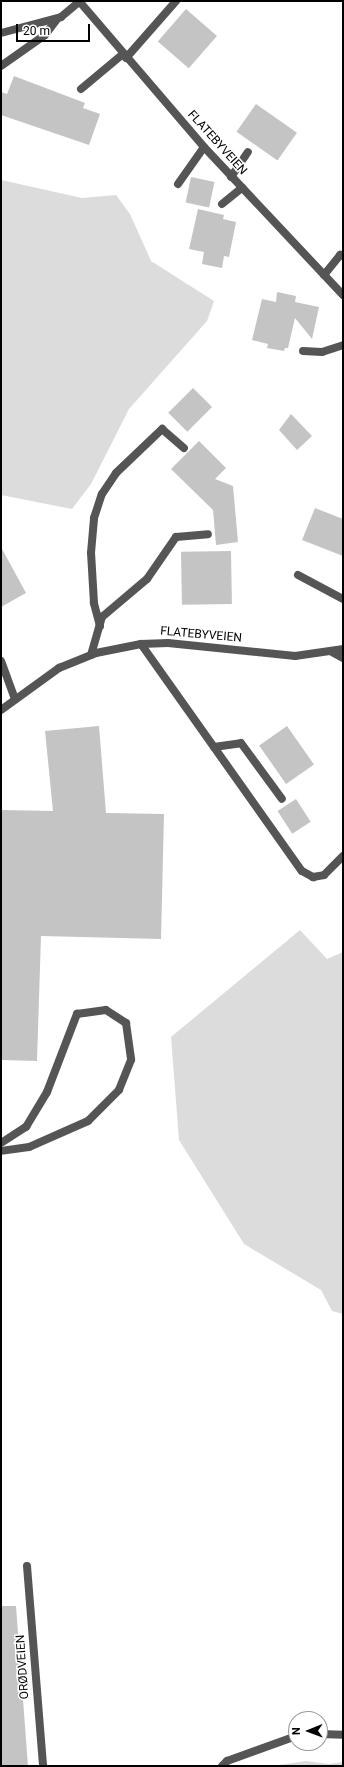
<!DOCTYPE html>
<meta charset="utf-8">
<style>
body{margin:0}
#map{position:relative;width:344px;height:1767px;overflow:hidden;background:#fff;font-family:Roboto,sans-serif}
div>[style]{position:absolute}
.green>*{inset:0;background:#dcdcdc}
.building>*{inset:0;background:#c4c4c4;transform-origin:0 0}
.service>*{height:8px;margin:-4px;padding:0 4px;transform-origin:4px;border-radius:4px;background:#555}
.minor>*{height:8px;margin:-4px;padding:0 4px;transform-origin:4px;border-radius:4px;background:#555}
span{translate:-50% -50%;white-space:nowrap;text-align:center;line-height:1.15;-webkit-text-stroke:3px #fff;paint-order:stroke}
.street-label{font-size:12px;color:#000}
.frame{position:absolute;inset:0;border:2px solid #000;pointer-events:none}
.north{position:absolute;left:288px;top:1711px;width:40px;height:40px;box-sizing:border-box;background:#fff;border:1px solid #999;border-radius:50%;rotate:269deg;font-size:11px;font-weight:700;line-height:16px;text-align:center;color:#000}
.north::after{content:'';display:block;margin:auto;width:14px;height:18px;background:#000;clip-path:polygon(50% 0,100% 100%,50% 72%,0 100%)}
.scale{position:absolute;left:16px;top:24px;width:74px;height:18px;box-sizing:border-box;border:2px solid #000;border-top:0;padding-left:5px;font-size:12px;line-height:14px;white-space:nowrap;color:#000;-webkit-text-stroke:3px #fff;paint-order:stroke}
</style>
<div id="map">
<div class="green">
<div style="clip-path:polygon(1px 180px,82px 198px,116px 195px,130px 214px,151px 261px,214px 301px,207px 321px,129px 409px,91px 484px,72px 509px,1px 495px)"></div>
<div style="clip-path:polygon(300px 930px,327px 959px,343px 952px,343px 1314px,332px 1311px,321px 1290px,244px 1244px,179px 1140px,171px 1037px)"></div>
<div style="clip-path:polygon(306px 1761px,329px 1764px,343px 1762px,343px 1766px,272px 1766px)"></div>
</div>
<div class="building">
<div style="left:186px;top:9px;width:41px;height:43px;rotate:41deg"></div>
<div style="clip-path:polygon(14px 76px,85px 103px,83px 108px,100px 114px,89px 145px,1px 115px,1px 92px,7px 94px)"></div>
<div style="left:256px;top:104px;width:50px;height:34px;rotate:35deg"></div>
<div style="left:191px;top:177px;width:24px;height:26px;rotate:12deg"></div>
<div style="clip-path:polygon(198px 209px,224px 215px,223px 219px,236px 222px,229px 257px,224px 256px,222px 268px,202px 264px,204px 252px,189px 249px)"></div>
<div style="clip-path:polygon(277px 292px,296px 296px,295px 302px,319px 307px,312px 339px,295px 318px,288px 348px,285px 348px,284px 351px,267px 348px,268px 344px,252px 340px,262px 299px,276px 302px)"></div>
<div style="left:193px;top:388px;width:27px;height:35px;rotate:45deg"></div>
<div style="clip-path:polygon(291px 414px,312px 436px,297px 450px,279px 430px)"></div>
<div style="clip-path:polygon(199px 441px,226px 468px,215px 479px,233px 486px,238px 542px,216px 545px,213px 510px,171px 469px)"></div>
<div style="clip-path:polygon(315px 508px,343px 519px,343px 556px,302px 540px)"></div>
<div style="clip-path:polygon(1px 547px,26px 593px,1px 607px)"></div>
<div style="left:231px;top:551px;width:53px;height:50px;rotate:89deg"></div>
<div style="clip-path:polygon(99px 726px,106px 813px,164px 814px,161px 939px,41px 936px,37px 1061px,1px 1060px,1px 810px,53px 811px,45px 731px)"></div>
<div style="left:287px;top:726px;width:47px;height:34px;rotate:55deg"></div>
<div style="left:296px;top:799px;width:27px;height:22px;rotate:57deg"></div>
<div style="clip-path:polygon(1px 1606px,16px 1606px,28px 1766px,1px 1766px)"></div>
</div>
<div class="service">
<div style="left:126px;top:58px;width:76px;rotate:-48.7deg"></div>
<div style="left:1px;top:66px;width:54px;rotate:-35.2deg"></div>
<div style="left:45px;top:35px;width:20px;rotate:-53deg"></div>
<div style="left:81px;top:89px;width:55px;rotate:-39.8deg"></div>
<div style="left:231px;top:177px;width:30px;rotate:-56deg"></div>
<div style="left:178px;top:184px;width:45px;rotate:-54.9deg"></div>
<div style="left:222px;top:204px;width:26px;rotate:-39deg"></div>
<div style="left:324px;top:275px;width:26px;rotate:-51deg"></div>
<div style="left:340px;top:255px;width:3px;rotate:18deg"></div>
<div style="left:303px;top:351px;width:19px;rotate:3deg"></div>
<div style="left:322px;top:352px;width:22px;rotate:-18deg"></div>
<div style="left:298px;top:575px;width:51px;rotate:28.1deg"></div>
<div style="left:100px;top:626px;width:24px;rotate:-105deg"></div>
<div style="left:94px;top:603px;width:50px;rotate:-93.4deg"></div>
<div style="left:91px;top:553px;width:35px;rotate:-85deg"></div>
<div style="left:94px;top:518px;width:25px;rotate:-72deg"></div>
<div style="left:102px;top:494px;width:25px;rotate:-56deg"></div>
<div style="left:116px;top:473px;width:64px;rotate:-43.7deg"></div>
<div style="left:162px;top:429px;width:29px;rotate:41deg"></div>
<div style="left:141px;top:644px;width:278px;rotate:54.7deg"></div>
<div style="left:302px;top:871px;width:13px;rotate:29deg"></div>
<div style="left:313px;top:877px;width:11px;rotate:-10deg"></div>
<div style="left:324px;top:875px;width:27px;rotate:-45deg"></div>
<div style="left:332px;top:652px;width:13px;rotate:29deg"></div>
<div style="left:91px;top:655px;width:40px;rotate:-74deg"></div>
<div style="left:102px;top:617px;width:59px;rotate:-40.2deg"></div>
<div style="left:147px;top:579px;width:51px;rotate:-55.4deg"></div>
<div style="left:176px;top:537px;width:32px;rotate:-5deg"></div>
<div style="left:1px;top:661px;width:40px;rotate:69.8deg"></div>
<div style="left:214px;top:747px;width:27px;rotate:-8deg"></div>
<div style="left:241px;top:743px;width:69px;rotate:53.8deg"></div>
<div style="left:1px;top:1143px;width:30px;rotate:-33deg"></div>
<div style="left:26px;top:1127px;width:41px;rotate:-59deg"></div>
<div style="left:47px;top:1092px;width:84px;rotate:-69deg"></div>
<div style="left:77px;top:1014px;width:29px;rotate:-8deg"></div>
<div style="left:106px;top:1010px;width:24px;rotate:33deg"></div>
<div style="left:126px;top:1023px;width:37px;rotate:82deg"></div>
<div style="left:131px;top:1060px;width:32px;rotate:112deg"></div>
<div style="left:119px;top:1090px;width:44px;rotate:135deg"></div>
<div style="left:88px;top:1121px;width:64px;rotate:156.2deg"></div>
<div style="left:29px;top:1147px;width:28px;rotate:172deg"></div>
<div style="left:27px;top:1566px;width:201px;rotate:85.4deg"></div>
</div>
<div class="minor">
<div style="left:79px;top:1px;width:192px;rotate:49.4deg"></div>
<div style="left:204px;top:147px;width:203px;rotate:46.8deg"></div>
<div style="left:1px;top:33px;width:62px;rotate:-14.9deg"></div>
<div style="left:61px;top:17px;width:23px;rotate:-40deg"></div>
<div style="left:1px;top:710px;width:72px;rotate:-35.9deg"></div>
<div style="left:59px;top:668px;width:40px;rotate:-22deg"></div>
<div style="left:96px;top:653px;width:46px;rotate:-11.3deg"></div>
<div style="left:141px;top:644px;width:27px;rotate:-2deg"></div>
<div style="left:168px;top:643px;width:128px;rotate:5.8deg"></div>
<div style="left:295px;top:656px;width:49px;rotate:-8.3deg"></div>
<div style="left:320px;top:1734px;width:23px;rotate:2deg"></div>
<div style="left:222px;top:1766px;width:7px;rotate:-45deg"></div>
<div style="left:227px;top:1761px;width:73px;rotate:-19.9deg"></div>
</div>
<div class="street-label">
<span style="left:217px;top:143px;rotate:48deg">FLATEBYVEIEN</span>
<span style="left:201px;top:635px;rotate:5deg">FLATEBYVEIEN</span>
<span style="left:23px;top:1667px;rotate:-94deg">ORØDVEIEN</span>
</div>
<div class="frame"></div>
<div class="north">N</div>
<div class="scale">20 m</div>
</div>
